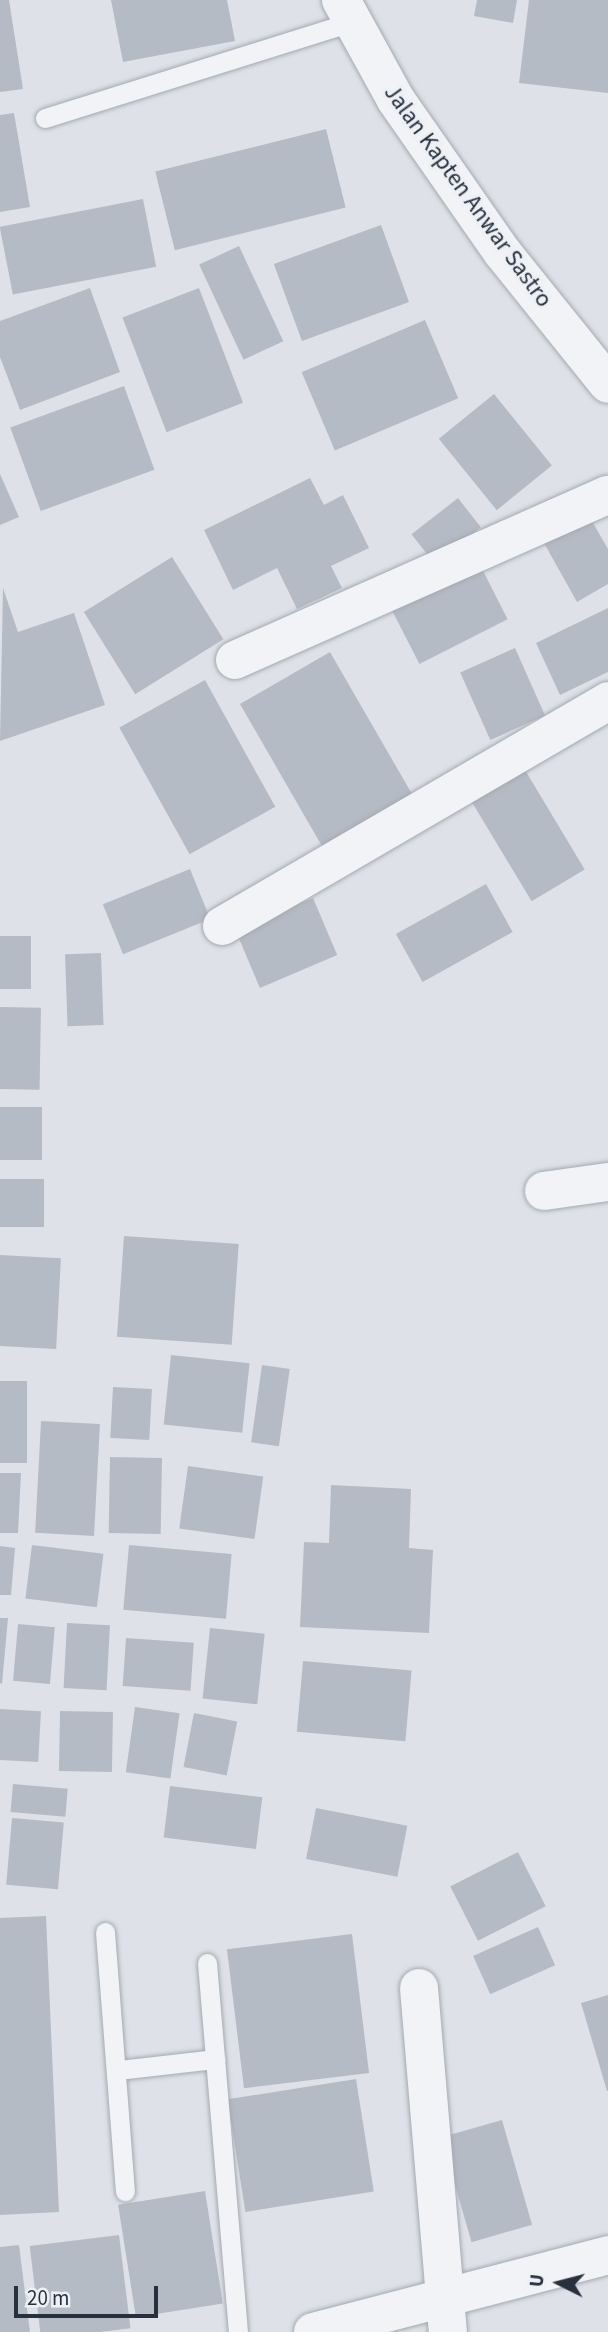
<!DOCTYPE html>
<style>
body{margin:0}
#map{position:relative;width:608px;height:2332px;overflow:hidden;background:#dee2e8;font-family:"Source Sans 3",sans-serif}
div>[style]{position:absolute}
.building>*{inset:0;background:#b5bbc4;transform-origin:0 0}
.roads{filter:drop-shadow(0 0 2px #a4a9b2) drop-shadow(0 0 2px #a4a9b2)}
.service>*{height:19px;margin:-9.5px;padding:0 9.5px;transform-origin:9.5px;border-radius:9.5px;background:#f1f3f6}
.minor>*{height:38px;margin:-19px;padding:0 19px;transform-origin:19px;border-radius:19px;background:#f1f3f6}
.tertiary>*{height:38px;margin:-19px;padding:0 19px;transform-origin:19px;border-radius:19px;background:#f1f3f6}
span{translate:-50% -50%;white-space:nowrap;text-align:center;line-height:1.15;-webkit-text-stroke:6px #edf1f5;paint-order:stroke}
.street-label{font-size:24px;color:#28303e}
.north{position:absolute;left:524px;top:2248px;width:70px;height:70px;-webkit-text-stroke:5px #edf1f5;paint-order:stroke;rotate:276deg;font-size:19px;font-weight:700;line-height:28px;text-align:center;color:#28303e}
.north::after{content:'';display:block;margin:auto;width:24px;height:32px;background:#28303e;clip-path:polygon(50% 0,100% 100%,50% 72%,0 100%)}
.scale{position:absolute;left:14px;top:2286px;width:144px;height:32px;box-sizing:border-box;border:4px solid #28303e;border-top:0;padding-left:9px;font-size:21px;line-height:24px;white-space:nowrap;color:#28303e;-webkit-text-stroke:5px #edf1f5;paint-order:stroke}
</style>
<div id="map">
<div class="building">
<div style="clip-path:polygon(0 0,9px 0,23px 89px,0 92px)"></div>
<div style="clip-path:polygon(111px 0,227px 0,235px 41px,123px 62px)"></div>
<div style="clip-path:polygon(477px 0,517px 0,513px 23px,474px 16px)"></div>
<div style="clip-path:polygon(529px 0,608px 0,608px 93px,519px 83px)"></div>
<div style="clip-path:polygon(14px 113px,30px 207px,0 212px,0 115px)"></div>
<div style="left:326px;top:129px;width:81px;height:176px;rotate:76deg"></div>
<div style="left:143px;top:199px;width:69px;height:146px;rotate:79deg"></div>
<div style="left:381px;top:225px;width:82px;height:114px;rotate:70deg"></div>
<div style="left:239px;top:246px;width:105px;height:44px;rotate:65deg"></div>
<div style="clip-path:polygon(90px 288px,120px 372px,20px 410px,0 357px,0 321px)"></div>
<div style="left:199px;top:288px;width:123px;height:82px;rotate:69deg"></div>
<div style="left:425px;top:320px;width:85px;height:134px;rotate:67deg"></div>
<div style="left:124px;top:386px;width:89px;height:121px;rotate:70deg"></div>
<div style="left:494px;top:394px;width:92px;height:71px;rotate:51deg"></div>
<div style="clip-path:polygon(0 474px,19px 517px,0 525px)"></div>
<div style="clip-path:polygon(310px 478px,324px 505px,343px 495px,369px 548px,331px 566px,342px 588px,297px 609px,277px 568px,233px 590px,204px 530px)"></div>
<div style="left:458px;top:498px;width:37px;height:59px;rotate:52deg"></div>
<div style="clip-path:polygon(589px 516px,608px 549px,608px 584px,577px 602px,544px 543px)"></div>
<div style="left:172px;top:557px;width:97px;height:104px;rotate:58deg"></div>
<div style="left:479px;top:563px;width:63px;height:99px;rotate:63deg"></div>
<div style="clip-path:polygon(3px 588px,18px 632px,74px 613px,105px 705px,0 741px)"></div>
<div style="clip-path:polygon(608px 608px,608px 672px,560px 695px,536px 643px)"></div>
<div style="left:515px;top:648px;width:74px;height:60px;rotate:66deg"></div>
<div style="left:330px;top:652px;width:164px;height:104px;rotate:60deg"></div>
<div style="left:205px;top:680px;width:145px;height:98px;rotate:61deg"></div>
<div style="left:525px;top:770px;width:116px;height:62px;rotate:59deg"></div>
<div style="left:190px;top:869px;width:54px;height:94px;rotate:68deg"></div>
<div style="left:486px;top:884px;width:55px;height:103px;rotate:61deg"></div>
<div style="left:313px;top:898px;width:62px;height:84px;rotate:67deg"></div>
<div style="left:0;top:936px;width:31px;height:53px"></div>
<div style="left:101px;top:953px;width:72px;height:36px;rotate:88deg"></div>
<div style="left:0;top:1007px;width:41px;height:82px;rotate:1deg"></div>
<div style="left:0;top:1107px;width:42px;height:53px"></div>
<div style="left:0;top:1179px;width:44px;height:48px"></div>
<div style="left:124px;top:1236px;width:115px;height:101px;rotate:4deg"></div>
<div style="left:0;top:1255px;width:61px;height:91px;rotate:3deg"></div>
<div style="left:171px;top:1355px;width:79px;height:70px;rotate:6deg"></div>
<div style="left:262px;top:1365px;width:28px;height:78px;rotate:8deg"></div>
<div style="left:0;top:1381px;width:27px;height:82px"></div>
<div style="left:113px;top:1387px;width:39px;height:51px;rotate:3deg"></div>
<div style="left:41px;top:1421px;width:59px;height:112px;rotate:3deg"></div>
<div style="left:110px;top:1457px;width:52px;height:76px;rotate:1deg"></div>
<div style="left:188px;top:1466px;width:76px;height:63px;rotate:8deg"></div>
<div style="clip-path:polygon(0 1473px,21px 1473px,18px 1533px,0 1533px)"></div>
<div style="clip-path:polygon(331px 1485px,411px 1489px,409px 1548px,433px 1550px,429px 1633px,300px 1627px,304px 1542px,329px 1543px)"></div>
<div style="left:32px;top:1545px;width:72px;height:54px;rotate:7deg"></div>
<div style="left:129px;top:1545px;width:103px;height:65px;rotate:5deg"></div>
<div style="clip-path:polygon(0 1546px,15px 1548px,11px 1595px,0 1595px)"></div>
<div style="clip-path:polygon(0 1618px,8px 1618px,2px 1684px,0 1683px)"></div>
<div style="left:67px;top:1623px;width:43px;height:65px;rotate:3deg"></div>
<div style="left:18px;top:1624px;width:37px;height:57px;rotate:5deg"></div>
<div style="left:210px;top:1628px;width:55px;height:71px;rotate:6deg"></div>
<div style="left:126px;top:1638px;width:68px;height:48px;rotate:4deg"></div>
<div style="left:303px;top:1661px;width:109px;height:71px;rotate:5deg"></div>
<div style="left:135px;top:1707px;width:45px;height:66px;rotate:8deg"></div>
<div style="left:0;top:1709px;width:41px;height:51px;rotate:3deg"></div>
<div style="left:60px;top:1711px;width:53px;height:60px;rotate:1deg"></div>
<div style="left:194px;top:1713px;width:44px;height:55px;rotate:11deg"></div>
<div style="left:13px;top:1784px;width:55px;height:28px;rotate:5deg"></div>
<div style="left:170px;top:1786px;width:93px;height:52px;rotate:7deg"></div>
<div style="left:316px;top:1808px;width:93px;height:52px;rotate:11deg"></div>
<div style="left:12px;top:1818px;width:52px;height:67px;rotate:5deg"></div>
<div style="left:518px;top:1852px;width:61px;height:76px;rotate:63deg"></div>
<div style="clip-path:polygon(46px 1916px,59px 2212px,0 2215px,0 1918px)"></div>
<div style="left:538px;top:1927px;width:42px;height:71px;rotate:66deg"></div>
<div style="left:352px;top:1934px;width:140px;height:126px;rotate:83deg"></div>
<div style="clip-path:polygon(608px 1995px,608px 2091px,607px 2091px,581px 2003px)"></div>
<div style="left:356px;top:2079px;width:114px;height:130px;rotate:81deg"></div>
<div style="left:502px;top:2120px;width:109px;height:63px;rotate:74deg"></div>
<div style="left:205px;top:2191px;width:114px;height:88px;rotate:81deg"></div>
<div style="left:119px;top:2235px;width:94px;height:90px;rotate:83deg"></div>
<div style="clip-path:polygon(19px 2245px,30px 2332px,0 2332px,0 2247px)"></div>
</div>
<div class="roads">
<div class="service">
<div style="left:45px;top:118px;width:321px;rotate:-17.4deg"></div>
<div style="left:105px;top:1932px;width:260px;rotate:85.6deg"></div>
<div style="left:207px;top:1963px;width:370px;rotate:85.2deg"></div>
<div style="left:118px;top:2070px;width:98px;rotate:-6.5deg"></div>
</div>
<div class="minor">
<div style="left:235px;top:660px;width:408px;rotate:-23.9deg"></div>
<div style="left:222px;top:926px;width:447px;rotate:-30.2deg"></div>
<div style="left:544px;top:1191px;width:65px;rotate:-8deg"></div>
<div style="left:419px;top:1988px;width:345px;rotate:85.2deg"></div>
<div style="left:313px;top:2332px;width:305px;rotate:-14.6deg"></div>
</div>
<div class="tertiary">
<div style="left:341px;top:0;width:114px;rotate:61.2deg"></div>
<div style="left:396px;top:100px;width:185px;rotate:55.1deg"></div>
<div style="left:502px;top:252px;width:169px;rotate:51.2deg"></div>
</div>
</div>
<div class="street-label">
<span style="left:468px;top:196px;rotate:54deg">Jalan Kapten Anwar Sastro</span>
</div>
<div class="north">U</div>
<div class="scale">20 m</div>
</div>
